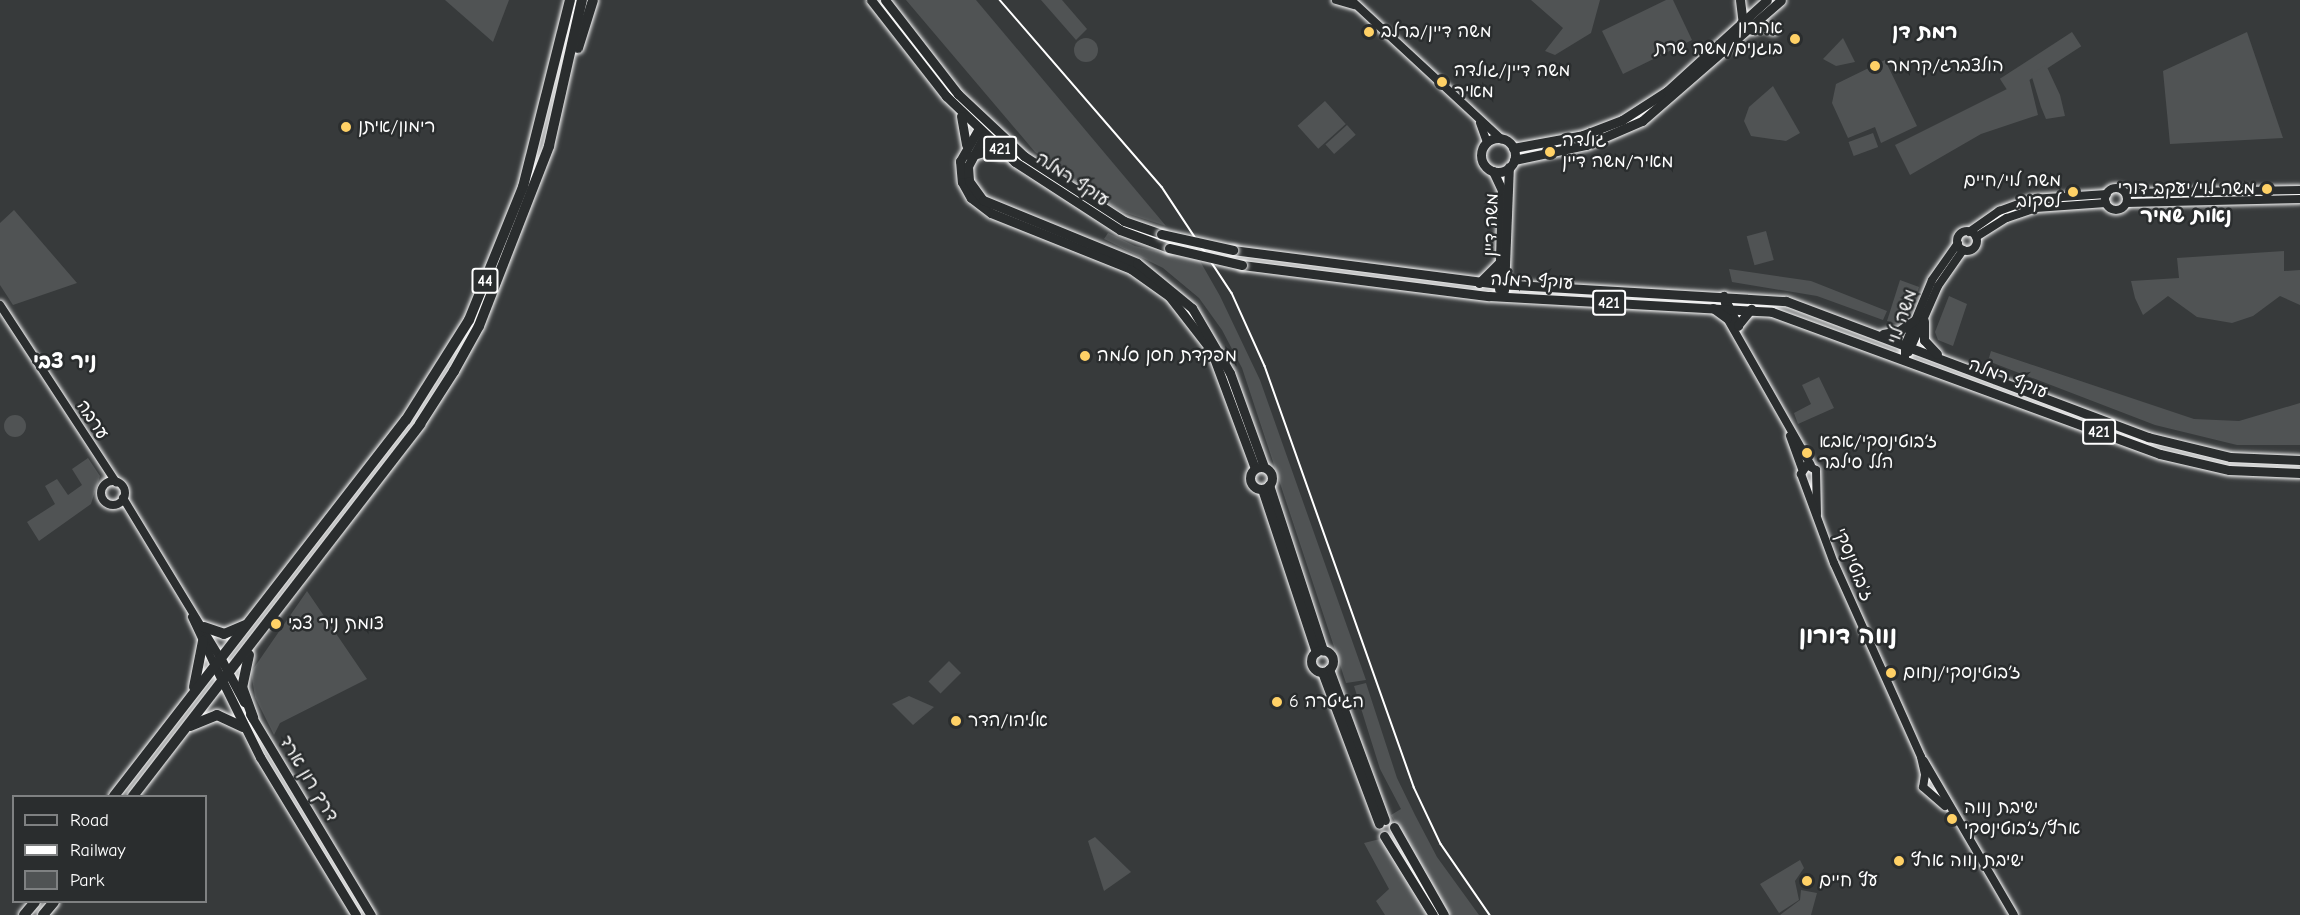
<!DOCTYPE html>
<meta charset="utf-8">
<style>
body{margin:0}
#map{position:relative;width:2300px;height:915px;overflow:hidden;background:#373a3b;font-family:"Comic Neue","Playpen Sans Hebrew",sans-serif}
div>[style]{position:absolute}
.green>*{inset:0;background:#505354;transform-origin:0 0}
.round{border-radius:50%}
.roads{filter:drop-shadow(0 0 2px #fff) drop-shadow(0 0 2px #fff)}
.minor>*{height:8px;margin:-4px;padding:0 4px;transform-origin:4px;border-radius:4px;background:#2a2d2e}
.minor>.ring{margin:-4px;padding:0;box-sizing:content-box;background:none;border:8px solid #2a2d2e;border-radius:50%}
.major>*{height:9px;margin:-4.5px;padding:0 4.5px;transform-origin:4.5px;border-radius:4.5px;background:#2a2d2e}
.major>.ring{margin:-4.5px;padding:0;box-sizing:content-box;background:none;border:9px solid #2a2d2e;border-radius:50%}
.highway>*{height:10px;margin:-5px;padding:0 5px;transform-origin:5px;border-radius:5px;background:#2a2d2e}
.rail>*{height:1.5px;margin:-0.75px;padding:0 0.75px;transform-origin:0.75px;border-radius:0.75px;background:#fff}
.bridges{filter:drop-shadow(0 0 2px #fff) drop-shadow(0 0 2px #fff)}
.major-bridge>*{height:9px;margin:-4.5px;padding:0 4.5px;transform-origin:4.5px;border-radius:4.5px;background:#2a2d2e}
.dots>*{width:16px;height:16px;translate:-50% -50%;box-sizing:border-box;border:3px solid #2a2d2e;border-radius:50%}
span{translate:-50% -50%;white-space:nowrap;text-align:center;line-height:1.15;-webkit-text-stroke:5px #2a2d2e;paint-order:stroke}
.shield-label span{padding:2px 4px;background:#2a2d2e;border:2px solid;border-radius:4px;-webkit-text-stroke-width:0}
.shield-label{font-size:16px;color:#fff;font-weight:700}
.poi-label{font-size:18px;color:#fff}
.right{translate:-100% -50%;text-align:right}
.left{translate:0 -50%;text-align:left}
.street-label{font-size:18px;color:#fff}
.neighbourhood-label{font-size:20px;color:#fff;font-weight:700}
.quarter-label{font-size:21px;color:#fff;font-weight:700}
.district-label{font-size:24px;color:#fff;font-weight:700}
.legend{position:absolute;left:12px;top:795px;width:195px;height:108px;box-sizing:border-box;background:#2a2d2e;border:2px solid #7f8182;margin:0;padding:8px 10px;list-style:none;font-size:18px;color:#fff}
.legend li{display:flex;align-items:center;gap:12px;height:30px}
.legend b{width:30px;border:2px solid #7f8182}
</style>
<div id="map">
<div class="green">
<div style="clip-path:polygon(445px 0,509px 0,493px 42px)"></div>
<div style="clip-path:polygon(906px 0,976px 0,1166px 226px,1123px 212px,1085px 190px,1035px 152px)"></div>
<div style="clip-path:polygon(1041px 0,1062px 0,1087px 29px,1076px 40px)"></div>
<div style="clip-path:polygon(1531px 0,1600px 0,1591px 33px,1555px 55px,1545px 51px,1563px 28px)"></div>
<div style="clip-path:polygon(1666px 0,1673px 0,1692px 40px,1623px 74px,1602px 31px)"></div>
<div style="left:2072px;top:32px;width:17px;height:86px;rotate:57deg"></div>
<div style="clip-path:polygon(2247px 32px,2283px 138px,2170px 144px,2163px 71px)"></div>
<div class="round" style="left:1074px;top:38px;width:24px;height:24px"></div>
<div style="clip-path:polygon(1843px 38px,1855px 62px,1836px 66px,1823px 59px)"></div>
<div style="clip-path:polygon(1885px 60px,1917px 126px,1881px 143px,1875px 127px,1848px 138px,1832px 103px,1836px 84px)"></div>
<div style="clip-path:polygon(2046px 65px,2060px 95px,2065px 116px,2046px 119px,2041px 107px,2031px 74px)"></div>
<div style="clip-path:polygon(2029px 78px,2038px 115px,1981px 134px,1910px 175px,1895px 145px)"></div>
<div style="clip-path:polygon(1773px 86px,1800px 133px,1786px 141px,1751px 136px,1744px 121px,1749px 107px)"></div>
<div style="left:1325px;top:101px;width:31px;height:37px;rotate:48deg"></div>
<div style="left:1347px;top:125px;width:13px;height:29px;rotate:48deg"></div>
<div style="left:1873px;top:133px;width:15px;height:26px;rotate:70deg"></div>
<div style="clip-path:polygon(14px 210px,77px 283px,13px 305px,0 285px,0 223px)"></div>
<div style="left:1766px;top:231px;width:30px;height:20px;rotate:75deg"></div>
<div style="clip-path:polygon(1108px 233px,1135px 246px,1200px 261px,1220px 296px,1260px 380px,1366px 680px,1346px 683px,1242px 368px,1222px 330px,1199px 298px,1163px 268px,1104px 239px)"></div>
<div style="clip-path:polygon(2284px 251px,2284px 271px,2300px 270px,2300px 305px,2280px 296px,2253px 316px,2232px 323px,2197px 317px,2168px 296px,2143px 315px,2135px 298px,2131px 281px,2179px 278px,2177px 258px)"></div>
<div style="clip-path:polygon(1729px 269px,1811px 281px,1887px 311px,1883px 320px,1817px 296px,1732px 282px)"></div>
<div style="clip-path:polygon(1900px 280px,1919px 287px,1909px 318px,1897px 324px,1887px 321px)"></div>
<div style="clip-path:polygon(1949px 296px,1967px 304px,1953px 346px,1938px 340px,1935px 332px)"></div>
<div style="clip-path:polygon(1991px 351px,2194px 419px,2239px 421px,2300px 403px,2300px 445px,2237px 445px,2155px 425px,1988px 361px)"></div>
<div style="clip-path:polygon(1819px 377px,1834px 408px,1798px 424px,1794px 413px,1811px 404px,1802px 385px)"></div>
<div class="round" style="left:4px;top:415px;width:22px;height:22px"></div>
<div style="clip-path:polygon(88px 458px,100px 476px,91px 504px,39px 541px,27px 522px,55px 504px,45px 486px,57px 479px,68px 495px,82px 485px,72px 469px)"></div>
<div style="clip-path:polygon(307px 591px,367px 679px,280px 723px,274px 735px,255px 697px,251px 672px)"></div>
<div style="left:949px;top:661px;width:17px;height:29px;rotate:45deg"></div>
<div style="clip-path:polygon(1366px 683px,1397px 778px,1415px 815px,1437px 857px,1479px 915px,1450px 915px,1391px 815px,1401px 809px,1380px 769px,1354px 686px)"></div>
<div style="clip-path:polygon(909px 696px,934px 707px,913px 725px,892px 704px)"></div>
<div style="clip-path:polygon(1095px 837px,1131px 872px,1104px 891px,1088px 841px)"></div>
<div style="clip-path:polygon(1380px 839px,1386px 842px,1428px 915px,1385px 915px,1376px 901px,1389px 889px,1364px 843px)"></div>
<div style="clip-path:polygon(1800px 860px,1804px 868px,1795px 881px,1799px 900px,1779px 913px,1760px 884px)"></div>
<div style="clip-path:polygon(1801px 890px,1817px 893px,1811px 915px,1780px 915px,1800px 900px)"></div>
</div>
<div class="roads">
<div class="minor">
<div style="left:1336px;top:0;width:19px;rotate:16deg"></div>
<div style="left:1351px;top:0;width:205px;rotate:42.8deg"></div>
<div style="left:1480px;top:123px;width:20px;rotate:70deg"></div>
<div class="ring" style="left:2105px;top:188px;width:14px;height:14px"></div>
<div style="left:2126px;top:193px;width:174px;rotate:-1deg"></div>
<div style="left:2127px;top:203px;width:173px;rotate:-1.3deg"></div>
<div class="ring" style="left:1957px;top:231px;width:12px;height:12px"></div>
<div style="left:1969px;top:232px;width:37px;rotate:-35deg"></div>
<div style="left:1999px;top:211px;width:35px;rotate:-20deg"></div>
<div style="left:2032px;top:199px;width:75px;rotate:-3.8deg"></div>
<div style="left:1976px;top:237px;width:36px;rotate:-32deg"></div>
<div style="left:2007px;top:218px;width:31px;rotate:-19deg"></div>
<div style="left:2036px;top:208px;width:70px;rotate:-4.1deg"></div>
<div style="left:1724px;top:296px;width:22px;rotate:82deg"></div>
<div style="left:1727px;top:318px;width:169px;rotate:60.3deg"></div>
<div style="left:1724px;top:296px;width:34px;rotate:64deg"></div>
<div style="left:0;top:305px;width:212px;rotate:56.8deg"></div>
<div style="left:1909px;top:352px;width:72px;rotate:-66.3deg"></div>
<div style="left:1938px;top:286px;width:44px;rotate:-55.2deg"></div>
<div style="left:1905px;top:358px;width:13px;rotate:-90deg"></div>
<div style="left:1905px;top:345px;width:70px;rotate:-67.4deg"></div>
<div style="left:1932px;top:280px;width:45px;rotate:-54.9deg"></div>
<div style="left:1790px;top:436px;width:35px;rotate:70deg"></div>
<div class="ring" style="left:101px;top:481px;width:16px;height:16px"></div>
<div style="left:123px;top:498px;width:188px;rotate:58.7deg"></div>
<div style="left:1817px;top:514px;width:44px;rotate:-91.3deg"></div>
<div style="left:1816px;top:470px;width:10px;rotate:-151deg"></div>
<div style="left:1807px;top:465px;width:11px;rotate:124deg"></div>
<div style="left:1801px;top:474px;width:95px;rotate:69.7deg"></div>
<div style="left:1834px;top:563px;width:213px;rotate:65.8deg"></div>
<div style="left:1921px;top:757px;width:18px;rotate:77deg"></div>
<div style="left:192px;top:617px;width:54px;rotate:64.9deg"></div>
<div style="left:1924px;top:761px;width:178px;rotate:59.7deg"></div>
<div style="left:1925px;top:775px;width:12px;rotate:99deg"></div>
<div style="left:1923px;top:787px;width:29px;rotate:41deg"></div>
</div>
<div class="major">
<div style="left:871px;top:0;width:122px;rotate:52deg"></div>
<div style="left:946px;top:96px;width:95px;rotate:43.7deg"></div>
<div style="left:1015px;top:162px;width:125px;rotate:32.9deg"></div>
<div style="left:1120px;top:230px;width:52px;rotate:20.2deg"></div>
<div style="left:885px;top:0;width:119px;rotate:52.2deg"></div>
<div style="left:958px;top:94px;width:91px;rotate:43.2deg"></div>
<div style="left:1024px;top:156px;width:119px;rotate:33deg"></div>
<div style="left:1124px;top:221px;width:39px;rotate:19deg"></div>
<div style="left:1740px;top:0;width:23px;rotate:83deg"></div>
<div style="left:1752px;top:30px;width:12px;rotate:-20deg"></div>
<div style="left:1763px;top:26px;width:11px;rotate:22deg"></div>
<div style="left:961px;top:116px;width:29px;rotate:80deg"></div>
<div style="left:978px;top:130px;width:36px;rotate:120deg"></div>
<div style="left:960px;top:161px;width:21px;rotate:85deg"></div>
<div style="left:962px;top:182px;width:18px;rotate:61deg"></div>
<div style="left:971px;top:198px;width:25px;rotate:37deg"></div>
<div style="left:991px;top:213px;width:151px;rotate:21.8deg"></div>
<div style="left:1131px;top:269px;width:47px;rotate:35.4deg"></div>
<div style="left:1169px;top:296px;width:68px;rotate:52.1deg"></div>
<div style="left:1211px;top:350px;width:126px;rotate:69.6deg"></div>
<div style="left:984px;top:136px;width:34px;rotate:118deg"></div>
<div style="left:968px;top:166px;width:15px;rotate:86deg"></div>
<div style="left:969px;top:181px;width:24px;rotate:54deg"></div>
<div style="left:983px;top:200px;width:166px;rotate:22.2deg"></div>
<div style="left:1137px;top:263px;width:71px;rotate:39.3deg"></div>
<div style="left:1192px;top:308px;width:75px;rotate:59.7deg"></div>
<div style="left:1230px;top:373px;width:100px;rotate:70.1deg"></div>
<div class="ring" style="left:1481px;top:138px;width:25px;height:25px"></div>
<div style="left:1513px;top:148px;width:71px;rotate:-10.5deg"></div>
<div style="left:1583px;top:135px;width:42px;rotate:-21deg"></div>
<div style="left:1622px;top:120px;width:54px;rotate:-32.8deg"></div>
<div style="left:1667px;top:91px;width:135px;rotate:-42.3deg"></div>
<div style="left:970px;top:156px;width:18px;rotate:-16deg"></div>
<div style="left:987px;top:151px;width:15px;rotate:16deg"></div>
<div style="left:1514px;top:160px;width:74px;rotate:-11.8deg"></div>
<div style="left:1586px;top:145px;width:61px;rotate:-23.2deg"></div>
<div style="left:1642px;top:121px;width:184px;rotate:-41deg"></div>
<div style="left:1493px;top:171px;width:21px;rotate:65deg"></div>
<div style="left:1502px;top:190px;width:99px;rotate:91.7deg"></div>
<div style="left:1233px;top:250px;width:267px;rotate:7.3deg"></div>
<div style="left:1498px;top:284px;width:289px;rotate:3.4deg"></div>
<div style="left:1786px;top:301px;width:387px;rotate:20.6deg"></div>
<div style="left:2148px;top:437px;width:84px;rotate:13.7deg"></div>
<div style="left:2230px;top:457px;width:70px;rotate:2.5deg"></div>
<div style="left:1242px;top:265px;width:249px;rotate:7.2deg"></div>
<div style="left:1489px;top:296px;width:283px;rotate:3.2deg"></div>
<div style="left:1772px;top:312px;width:413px;rotate:20.1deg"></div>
<div style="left:2160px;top:454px;width:71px;rotate:13.1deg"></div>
<div style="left:2229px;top:470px;width:71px;rotate:2.4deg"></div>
<div style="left:1479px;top:283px;width:28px;rotate:-45deg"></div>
<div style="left:1504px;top:290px;width:123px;rotate:-87.7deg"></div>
<div style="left:1713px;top:308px;width:17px;rotate:36deg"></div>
<div style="left:1924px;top:321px;width:19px;rotate:90deg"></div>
<div style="left:1924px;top:340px;width:19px;rotate:47deg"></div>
<div style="left:1738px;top:325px;width:21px;rotate:-51deg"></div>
<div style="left:1883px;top:334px;width:16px;rotate:-11deg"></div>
<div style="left:1899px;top:331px;width:19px;rotate:-35deg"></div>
<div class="ring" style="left:1250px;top:467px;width:13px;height:13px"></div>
<div style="left:1269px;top:485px;width:174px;rotate:71.9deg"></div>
<div style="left:1262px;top:489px;width:172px;rotate:71.7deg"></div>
<div class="ring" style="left:1311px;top:650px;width:13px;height:13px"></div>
<div style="left:221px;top:659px;width:49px;rotate:61.9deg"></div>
<div style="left:215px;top:666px;width:102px;rotate:63.7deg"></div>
<div style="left:260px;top:757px;width:185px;rotate:58.7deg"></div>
<div style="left:1329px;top:669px;width:161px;rotate:69.7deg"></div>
<div style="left:1322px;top:672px;width:162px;rotate:69.4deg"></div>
<div style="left:250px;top:714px;width:235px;rotate:59deg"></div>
<div style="left:1394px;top:827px;width:101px;rotate:60.4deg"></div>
<div style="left:1384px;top:836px;width:93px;rotate:58.2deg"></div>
</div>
<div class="highway">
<div style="left:578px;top:48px;width:50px;rotate:-72.6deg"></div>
<div style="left:204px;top:627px;width:21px;rotate:19deg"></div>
<div style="left:224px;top:634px;width:23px;rotate:-23deg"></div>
<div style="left:249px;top:655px;width:33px;rotate:102deg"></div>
<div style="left:242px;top:687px;width:33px;rotate:70deg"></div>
<div style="left:194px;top:687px;width:47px;rotate:-78.9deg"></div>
<div style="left:190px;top:726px;width:29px;rotate:-22deg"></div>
<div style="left:217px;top:715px;width:29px;rotate:25deg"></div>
<div style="left:114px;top:796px;width:476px;rotate:-52.2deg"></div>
<div style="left:406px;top:420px;width:118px;rotate:-57.8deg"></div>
<div style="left:469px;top:320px;width:144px;rotate:-67.9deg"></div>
<div style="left:523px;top:187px;width:193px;rotate:-75.9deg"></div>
<div style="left:133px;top:796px;width:470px;rotate:-52.3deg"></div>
<div style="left:420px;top:424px;width:63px;rotate:-57.3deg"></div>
<div style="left:454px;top:371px;width:51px;rotate:-60.9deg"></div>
<div style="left:479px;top:326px;width:193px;rotate:-68.7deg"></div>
<div style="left:549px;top:146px;width:150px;rotate:-77.3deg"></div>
<div style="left:24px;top:915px;width:17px;rotate:-50deg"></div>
<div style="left:43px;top:915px;width:17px;rotate:-50deg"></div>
</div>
</div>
<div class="rail">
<div style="left:1000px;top:0;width:247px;rotate:49.1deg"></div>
<div style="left:1162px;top:187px;width:127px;rotate:56.6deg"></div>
<div style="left:1232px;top:293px;width:80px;rotate:65.7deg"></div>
<div style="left:1265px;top:366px;width:447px;rotate:70.5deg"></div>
<div style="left:1414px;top:787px;width:63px;rotate:64.7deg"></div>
<div style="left:1441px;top:844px;width:86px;rotate:55.4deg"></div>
</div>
<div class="bridges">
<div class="major-bridge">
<div style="left:1161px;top:234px;width:74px;rotate:12.5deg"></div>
<div style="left:1169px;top:248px;width:75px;rotate:13.1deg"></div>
</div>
</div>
<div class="dots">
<div style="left:1369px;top:32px;background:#ffd166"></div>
<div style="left:1795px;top:39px;background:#ffd166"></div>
<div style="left:1875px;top:66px;background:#ffd166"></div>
<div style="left:1442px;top:82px;background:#ffd166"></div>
<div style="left:346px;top:127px;background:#ffd166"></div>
<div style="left:1550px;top:152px;background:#ffd166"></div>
<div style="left:2267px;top:189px;background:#ffd166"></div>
<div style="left:2073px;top:192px;background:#ffd166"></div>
<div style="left:1085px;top:356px;background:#ffd166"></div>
<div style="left:1807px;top:453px;background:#ffd166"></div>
<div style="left:276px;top:624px;background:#ffd166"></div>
<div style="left:1891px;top:673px;background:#ffd166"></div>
<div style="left:1277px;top:702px;background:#ffd166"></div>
<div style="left:956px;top:721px;background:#ffd166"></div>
<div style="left:1952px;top:819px;background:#ffd166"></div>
<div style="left:1899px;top:861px;background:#ffd166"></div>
<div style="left:1807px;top:881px;background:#ffd166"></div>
</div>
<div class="shield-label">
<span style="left:1000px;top:149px">421</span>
<span style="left:485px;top:281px">44</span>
<span style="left:1609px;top:303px">421</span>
<span style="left:2099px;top:432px">421</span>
</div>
<div class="poi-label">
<span class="right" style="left:1783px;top:39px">אהרון<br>בוגנים/משה שרת</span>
<span class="left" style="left:1381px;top:32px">משה דיין/ברלב</span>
<span class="left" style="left:1887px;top:66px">הולצברג/קרמר</span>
<span class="left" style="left:1454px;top:82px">משה דיין/גולדה<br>מאיר</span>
<span class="left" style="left:358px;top:127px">רימון/איתן</span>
<span class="left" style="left:1562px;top:152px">גולדה<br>מאיר/משה דיין</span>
<span class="right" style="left:2061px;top:192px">משה לוי/חיים<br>לסקוב</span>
<span class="right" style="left:2255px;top:189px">משה לוי/יעקב דורי</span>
<span class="left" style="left:1097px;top:356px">מפקדת חסן סלמה</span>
<span class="left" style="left:1819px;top:453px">ז׳בוטינסקי/אבא<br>הלל סילבר</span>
<span class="left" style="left:288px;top:624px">צומת ניר צבי</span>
<span class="left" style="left:1903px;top:673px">ז׳בוטינסקי/נחום</span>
<span class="left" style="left:1289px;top:702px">הגיטרה 6</span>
<span class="left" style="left:968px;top:721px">אליהו/הדר</span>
<span class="left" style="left:1964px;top:819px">ישיבת נווה<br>ארץ/ז׳בוטינסקי</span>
<span class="left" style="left:1911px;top:861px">ישיבת נווה ארץ</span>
<span class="left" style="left:1819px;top:881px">עץ חיים</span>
</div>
<div class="street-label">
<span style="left:1072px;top:180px;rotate:33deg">עוקף רמלה</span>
<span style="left:1492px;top:225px;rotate:-88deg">משה דיין</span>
<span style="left:1532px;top:282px;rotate:3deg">עוקף רמלה</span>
<span style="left:1903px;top:317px;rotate:-71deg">משה לוי</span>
<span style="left:2008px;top:379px;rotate:21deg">עוקף רמלה</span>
<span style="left:92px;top:420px;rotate:57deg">ערבה</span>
<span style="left:1853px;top:565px;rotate:68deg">ז'בוטינסקי</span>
<span style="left:308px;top:779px;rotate:59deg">דרך רון ארד</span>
</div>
<div class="neighbourhood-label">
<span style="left:1925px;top:31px">רמת דן</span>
<span style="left:2186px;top:215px">נאות שמיר</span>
</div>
<div class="quarter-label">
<span style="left:65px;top:361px">ניר צבי</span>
</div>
<div class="district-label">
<span style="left:1848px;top:636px">נווה דורון</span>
</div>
<ul class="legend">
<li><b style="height:8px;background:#2a2d2e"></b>Road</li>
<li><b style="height:8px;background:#fff"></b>Railway</li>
<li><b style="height:16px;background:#505354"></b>Park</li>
</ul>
</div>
